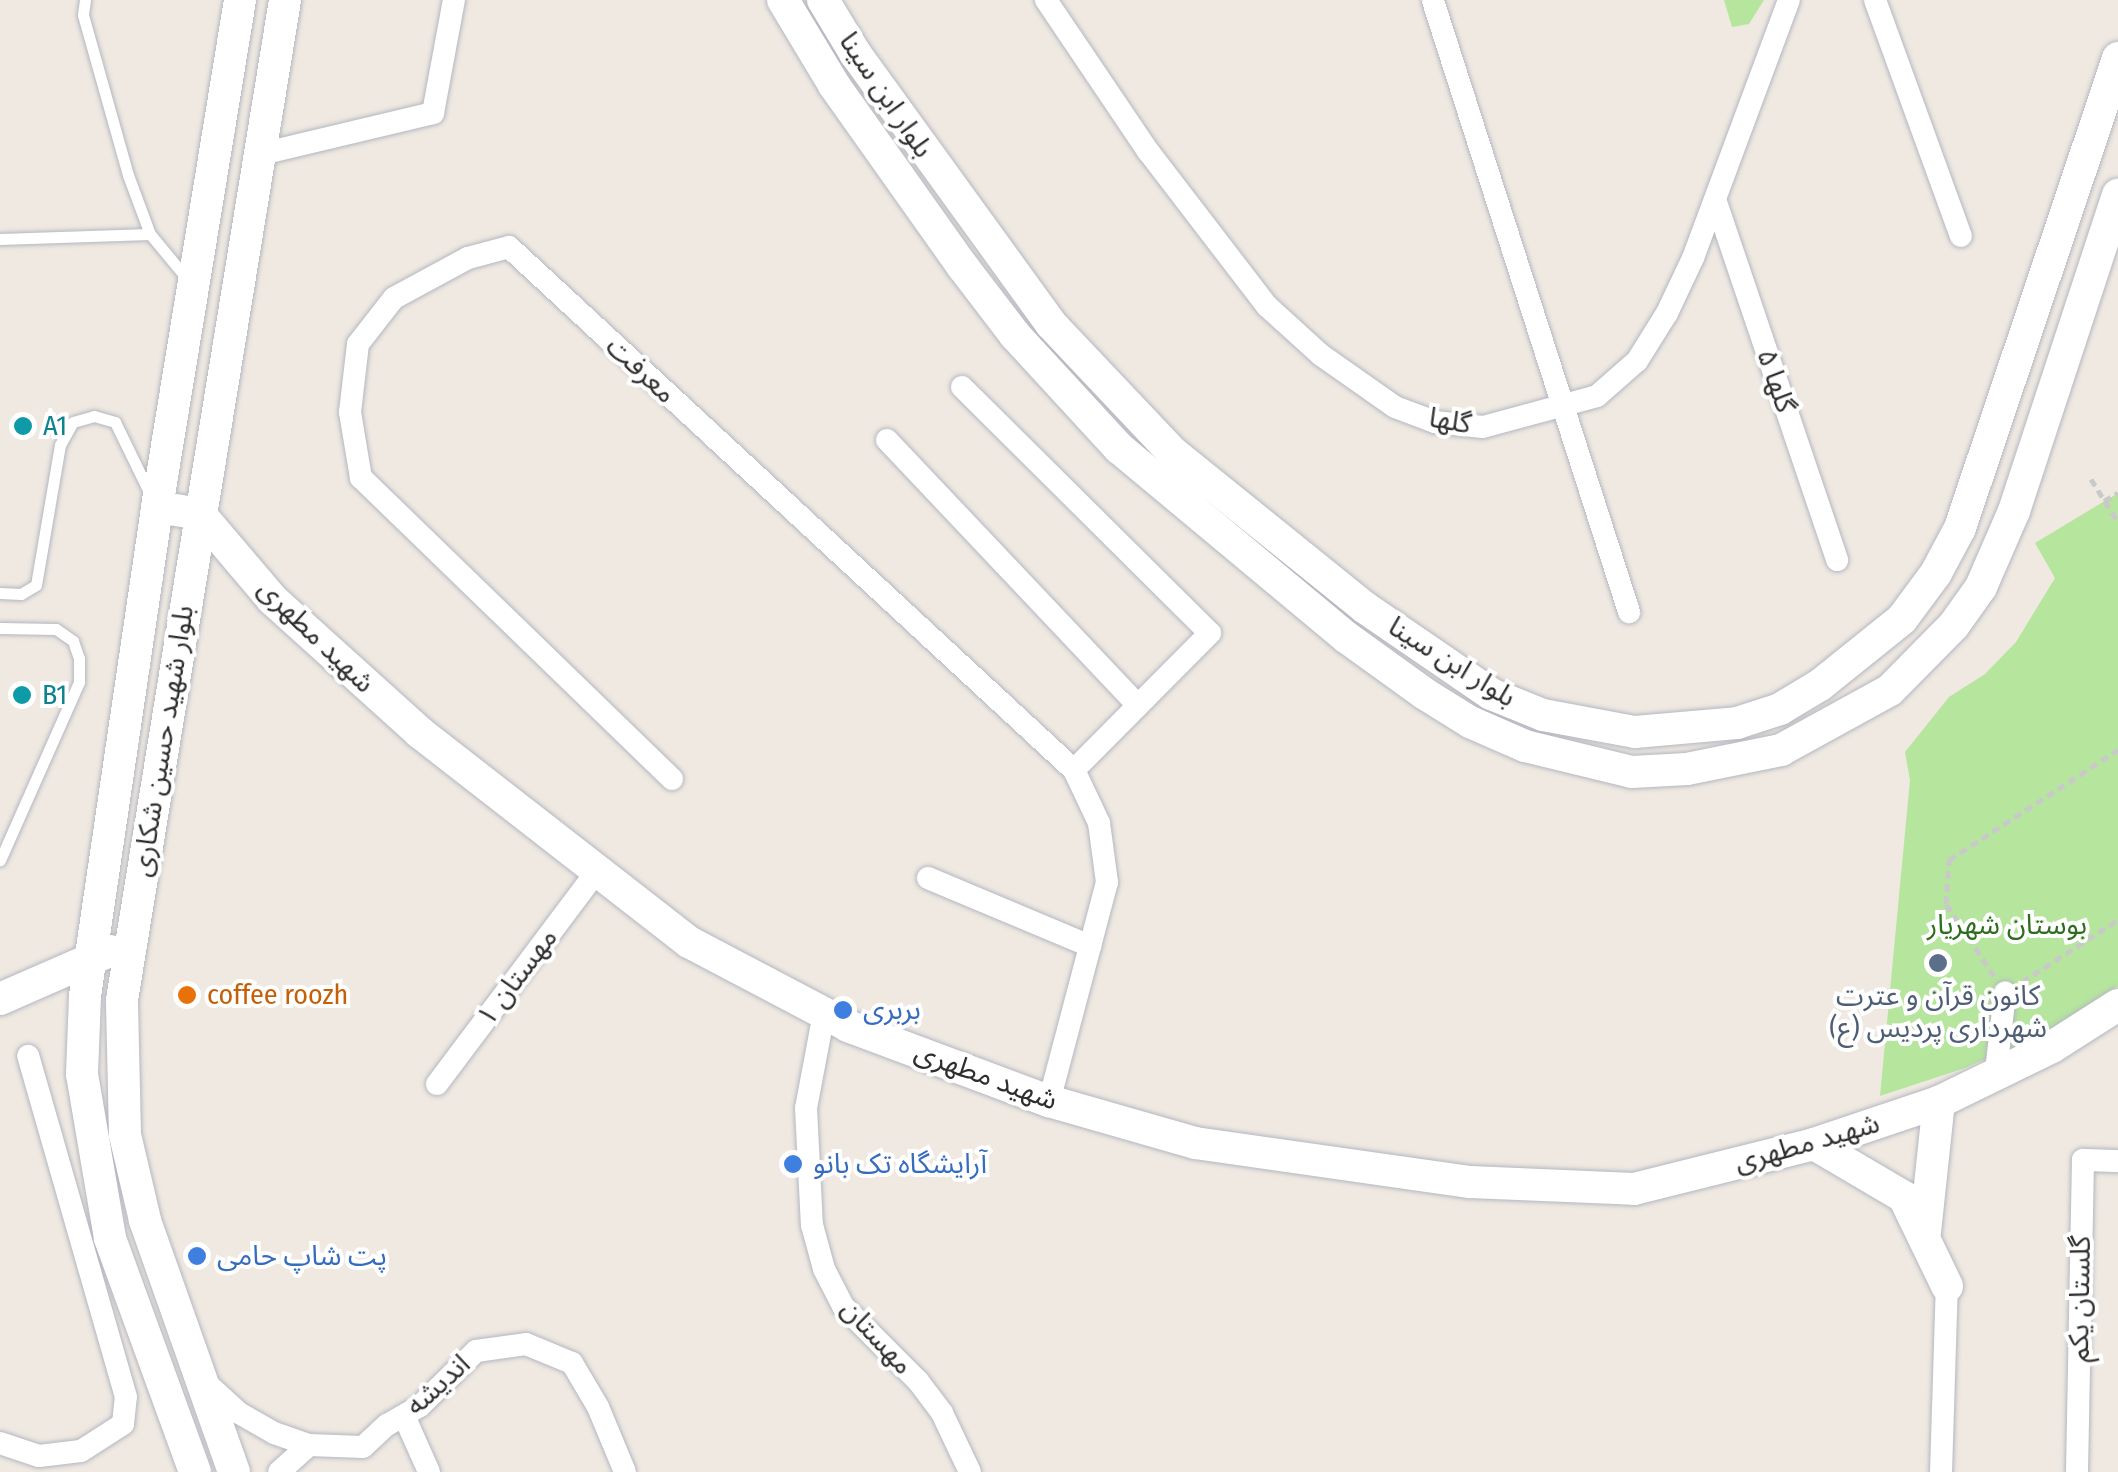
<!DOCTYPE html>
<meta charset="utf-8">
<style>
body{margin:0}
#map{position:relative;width:2118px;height:1472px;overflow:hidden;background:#efe9e1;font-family:"Fira Sans Condensed","Noto Sans Arabic",sans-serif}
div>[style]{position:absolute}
.green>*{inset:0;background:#b6e59e}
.path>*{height:5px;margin-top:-2.5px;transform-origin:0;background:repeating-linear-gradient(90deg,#c9c9c9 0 8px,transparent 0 13px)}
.roads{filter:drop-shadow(0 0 2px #b4b7c1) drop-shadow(0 0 2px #b4b7c1)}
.lane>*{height:11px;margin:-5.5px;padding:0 5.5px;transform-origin:5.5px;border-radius:5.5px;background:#fff}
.street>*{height:22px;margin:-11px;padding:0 11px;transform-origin:11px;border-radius:11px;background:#fff}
.secondary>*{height:32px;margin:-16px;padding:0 16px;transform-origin:16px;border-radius:16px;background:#fff}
.dots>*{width:28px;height:28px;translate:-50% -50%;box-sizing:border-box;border:5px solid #fff;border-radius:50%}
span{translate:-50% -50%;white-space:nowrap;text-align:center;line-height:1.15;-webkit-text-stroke:8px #fff;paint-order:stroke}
.street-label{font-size:28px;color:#2e2e2e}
.culture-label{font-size:28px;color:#0d838f}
.left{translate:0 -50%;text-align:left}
.park-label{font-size:28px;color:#2c6e1b}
.food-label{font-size:28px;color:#c56008}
.service-label{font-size:28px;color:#4e5e75}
.shop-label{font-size:28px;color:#366cbe}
</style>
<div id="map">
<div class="green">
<div style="clip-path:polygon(1724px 0,1764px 0,1749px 24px,1732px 27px)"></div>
<div style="clip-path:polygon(2118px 493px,2118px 986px,2051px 1031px,1965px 1068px,1880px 1096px,1910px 780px,1905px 752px,1949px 697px,1985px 674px,2016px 642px,2055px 578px,2035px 543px)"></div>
</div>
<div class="path">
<div style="left:2091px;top:479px;width:51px;rotate:57.9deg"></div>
<div style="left:2104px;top:501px;width:16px;rotate:-30deg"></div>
<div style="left:1994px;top:976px;width:87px;rotate:-123.7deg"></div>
<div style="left:1946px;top:904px;width:44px;rotate:-86.1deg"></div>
<div style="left:1949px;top:860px;width:202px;rotate:-33.1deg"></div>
<div style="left:2022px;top:982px;width:114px;rotate:-32.9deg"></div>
</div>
<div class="roads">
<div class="lane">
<div style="left:85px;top:0;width:15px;rotate:98deg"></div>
<div style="left:83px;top:15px;width:166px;rotate:74.3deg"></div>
<div style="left:128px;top:175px;width:63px;rotate:69.6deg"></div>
<div style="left:150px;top:234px;width:61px;rotate:50.3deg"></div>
<div style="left:0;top:239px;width:150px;rotate:-1.9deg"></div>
<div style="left:0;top:593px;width:21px;rotate:3deg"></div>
<div style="left:21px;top:594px;width:17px;rotate:-31deg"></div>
<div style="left:36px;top:585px;width:142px;rotate:-80.3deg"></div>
<div style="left:60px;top:445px;width:26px;rotate:-61deg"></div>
<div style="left:73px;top:422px;width:22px;rotate:-16deg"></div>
<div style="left:94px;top:416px;width:22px;rotate:16deg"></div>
<div style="left:115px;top:422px;width:80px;rotate:64.1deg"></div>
<div style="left:0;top:628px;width:56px;rotate:1deg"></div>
<div style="left:56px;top:629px;width:21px;rotate:35deg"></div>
<div style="left:73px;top:641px;width:18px;rotate:71deg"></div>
<div style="left:79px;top:658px;width:24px;rotate:90deg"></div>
<div style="left:79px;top:682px;width:195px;rotate:113.9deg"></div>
</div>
<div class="street">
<div style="left:1046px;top:0;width:182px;rotate:56deg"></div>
<div style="left:1148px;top:151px;width:195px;rotate:52.5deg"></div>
<div style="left:1267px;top:306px;width:73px;rotate:42.2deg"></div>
<div style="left:1321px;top:355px;width:90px;rotate:35.1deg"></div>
<div style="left:1395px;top:407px;width:43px;rotate:20.6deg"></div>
<div style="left:1435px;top:422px;width:48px;rotate:5.9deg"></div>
<div style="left:1483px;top:427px;width:118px;rotate:-15.2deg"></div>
<div style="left:1597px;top:396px;width:53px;rotate:-41.2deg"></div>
<div style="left:1637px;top:361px;width:57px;rotate:-58deg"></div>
<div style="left:1667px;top:313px;width:61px;rotate:-64.7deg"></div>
<div style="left:1693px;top:258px;width:275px;rotate:-69.6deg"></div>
<div style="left:1875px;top:0;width:251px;rotate:70deg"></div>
<div style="left:1433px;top:1px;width:642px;rotate:72.21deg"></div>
<div style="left:257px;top:155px;width:181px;rotate:-13.4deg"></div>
<div style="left:433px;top:113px;width:115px;rotate:-79.5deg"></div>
<div style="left:1716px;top:202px;width:378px;rotate:71.3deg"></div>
<div style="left:962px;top:387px;width:349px;rotate:44.8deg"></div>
<div style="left:1210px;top:633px;width:193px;rotate:134.8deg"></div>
<div style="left:887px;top:440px;width:365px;rotate:46.6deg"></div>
<div style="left:672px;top:779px;width:433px;rotate:-135.9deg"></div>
<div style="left:361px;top:478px;width:67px;rotate:-99.5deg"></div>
<div style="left:350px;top:412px;width:68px;rotate:-83.3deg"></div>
<div style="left:358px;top:344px;width:58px;rotate:-52deg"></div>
<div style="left:394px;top:298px;width:84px;rotate:-28.4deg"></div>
<div style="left:468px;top:258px;width:42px;rotate:-15deg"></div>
<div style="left:509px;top:247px;width:770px;rotate:42.79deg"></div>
<div style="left:1074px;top:770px;width:59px;rotate:64.7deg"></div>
<div style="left:1099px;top:823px;width:60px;rotate:82.3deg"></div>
<div style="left:1107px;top:882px;width:227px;rotate:104.8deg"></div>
<div style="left:928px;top:878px;width:176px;rotate:22.8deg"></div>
<div style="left:824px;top:1013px;width:97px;rotate:100.7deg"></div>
<div style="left:806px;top:1108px;width:117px;rotate:87.1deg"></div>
<div style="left:812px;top:1225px;width:46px;rotate:74.7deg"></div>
<div style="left:824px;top:1269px;width:42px;rotate:62.8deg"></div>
<div style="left:843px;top:1306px;width:106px;rotate:45deg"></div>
<div style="left:918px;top:1381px;width:40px;rotate:53deg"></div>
<div style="left:942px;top:1413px;width:65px;rotate:64.6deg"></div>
<div style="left:1996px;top:1071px;width:79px;rotate:-83.4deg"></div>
<div style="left:437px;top:1084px;width:266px;rotate:-53.1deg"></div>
<div style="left:203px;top:1380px;width:49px;rotate:42.5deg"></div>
<div style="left:239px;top:1413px;width:40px;rotate:29.7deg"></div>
<div style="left:274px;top:1433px;width:37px;rotate:19deg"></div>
<div style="left:309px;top:1445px;width:40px;rotate:138deg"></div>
<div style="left:405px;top:1418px;width:59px;rotate:66deg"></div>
<div style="left:0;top:1443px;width:41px;rotate:18.4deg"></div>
<div style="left:39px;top:1456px;width:42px;rotate:-6.8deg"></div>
<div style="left:81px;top:1451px;width:50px;rotate:-32.7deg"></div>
<div style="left:123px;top:1424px;width:27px;rotate:-84deg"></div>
<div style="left:126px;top:1397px;width:355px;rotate:-106deg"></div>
<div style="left:309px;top:1445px;width:54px;rotate:2.1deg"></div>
<div style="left:363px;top:1447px;width:33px;rotate:-43deg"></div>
<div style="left:387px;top:1425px;width:38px;rotate:-30deg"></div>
<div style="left:420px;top:1406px;width:78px;rotate:-44.5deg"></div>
<div style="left:476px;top:1351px;width:50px;rotate:-8deg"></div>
<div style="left:526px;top:1344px;width:50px;rotate:22.4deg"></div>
<div style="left:572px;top:1363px;width:51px;rotate:59.4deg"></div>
<div style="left:598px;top:1407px;width:70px;rotate:67.4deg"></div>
<div style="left:1941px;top:1472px;width:186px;rotate:-88.2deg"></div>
<div style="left:2077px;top:1472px;width:312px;rotate:-88.9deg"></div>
<div style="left:2083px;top:1160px;width:35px;rotate:2deg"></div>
</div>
<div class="secondary">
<div style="left:783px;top:0;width:99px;rotate:59deg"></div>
<div style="left:834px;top:85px;width:223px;rotate:54.7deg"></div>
<div style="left:963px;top:267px;width:86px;rotate:52.6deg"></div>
<div style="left:1015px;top:335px;width:154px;rotate:47.4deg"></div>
<div style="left:1119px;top:448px;width:295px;rotate:39.8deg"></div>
<div style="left:1346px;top:637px;width:97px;rotate:35.8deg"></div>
<div style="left:1425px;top:694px;width:53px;rotate:31.9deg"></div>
<div style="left:1470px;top:722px;width:60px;rotate:23.6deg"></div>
<div style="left:1525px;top:746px;width:110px;rotate:13.7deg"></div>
<div style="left:1632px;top:772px;width:55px;rotate:-3.1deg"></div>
<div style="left:1687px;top:769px;width:96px;rotate:-11.4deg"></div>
<div style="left:1781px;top:750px;width:124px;rotate:-28.8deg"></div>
<div style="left:1890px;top:690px;width:91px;rotate:-45.4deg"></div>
<div style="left:1954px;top:625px;width:47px;rotate:-54.6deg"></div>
<div style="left:1981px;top:587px;width:83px;rotate:-66.5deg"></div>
<div style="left:2014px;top:511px;width:333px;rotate:-71.8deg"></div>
<div style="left:823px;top:0;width:62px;rotate:58.9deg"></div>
<div style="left:855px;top:53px;width:334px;rotate:54.1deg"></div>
<div style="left:1051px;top:324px;width:176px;rotate:46.6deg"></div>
<div style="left:1172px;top:452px;width:247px;rotate:38.9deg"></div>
<div style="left:1364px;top:607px;width:154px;rotate:34.4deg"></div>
<div style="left:1491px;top:694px;width:56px;rotate:22deg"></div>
<div style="left:1543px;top:715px;width:94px;rotate:10.5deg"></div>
<div style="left:1635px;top:732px;width:102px;rotate:-5deg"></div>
<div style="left:1737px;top:723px;width:45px;rotate:-18deg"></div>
<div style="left:1780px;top:709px;width:47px;rotate:-31deg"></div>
<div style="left:1820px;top:685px;width:105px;rotate:-38.8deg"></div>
<div style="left:1902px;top:619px;width:57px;rotate:-53.5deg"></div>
<div style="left:1936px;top:573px;width:51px;rotate:-61.9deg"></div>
<div style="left:1960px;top:528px;width:496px;rotate:-71.4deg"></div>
<div style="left:157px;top:507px;width:44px;rotate:9.2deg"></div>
<div style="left:200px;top:514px;width:111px;rotate:49.7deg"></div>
<div style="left:272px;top:599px;width:198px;rotate:42.1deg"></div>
<div style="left:419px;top:732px;width:342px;rotate:37.9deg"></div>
<div style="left:689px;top:942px;width:180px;rotate:27.8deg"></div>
<div style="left:848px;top:1026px;width:215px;rotate:20.5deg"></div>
<div style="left:1049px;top:1101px;width:152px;rotate:16deg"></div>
<div style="left:1195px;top:1143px;width:278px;rotate:8.1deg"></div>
<div style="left:1470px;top:1182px;width:164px;rotate:2.4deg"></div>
<div style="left:1634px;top:1189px;width:186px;rotate:-14deg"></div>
<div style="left:1814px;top:1144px;width:132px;rotate:-18.6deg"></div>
<div style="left:0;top:999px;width:120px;rotate:-23.6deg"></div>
<div style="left:1814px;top:1144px;width:104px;rotate:30.5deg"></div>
<div style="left:1904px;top:1197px;width:99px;rotate:64.2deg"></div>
<div style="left:1925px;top:1232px;width:131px;rotate:-83.9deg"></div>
<div style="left:1939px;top:1102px;width:126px;rotate:-26deg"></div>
<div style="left:2052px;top:1047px;width:78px;rotate:-32.5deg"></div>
<div style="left:195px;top:1472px;width:249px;rotate:-110deg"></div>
<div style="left:110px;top:1238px;width:166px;rotate:-99.7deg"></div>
<div style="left:82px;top:1074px;width:78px;rotate:-87.8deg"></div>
<div style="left:85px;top:996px;width:494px;rotate:-81.6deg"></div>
<div style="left:157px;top:507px;width:514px;rotate:-80.7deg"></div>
<div style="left:234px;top:1472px;width:267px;rotate:-109.5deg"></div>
<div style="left:145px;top:1220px;width:87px;rotate:-103.2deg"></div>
<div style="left:125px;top:1135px;width:135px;rotate:-91.3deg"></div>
<div style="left:122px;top:1000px;width:1013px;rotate:-80.74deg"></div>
</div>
</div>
<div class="dots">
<div style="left:23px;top:426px;background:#0f9aa8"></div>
<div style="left:22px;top:695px;background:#0f9aa8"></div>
<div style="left:1938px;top:963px;background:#5c6f8a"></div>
<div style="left:187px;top:995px;background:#e8710a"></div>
<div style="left:843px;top:1010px;background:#3f7fe0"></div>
<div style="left:793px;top:1164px;background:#3f7fe0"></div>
<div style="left:197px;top:1256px;background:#3f7fe0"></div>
</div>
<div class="street-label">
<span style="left:886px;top:95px;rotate:56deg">بلوار ابن سینا</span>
<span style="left:641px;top:370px;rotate:43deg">معرفت</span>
<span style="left:1776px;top:381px;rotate:71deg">گلها ۵</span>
<span style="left:1450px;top:421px;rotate:10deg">گلها</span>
<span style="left:316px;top:636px;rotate:44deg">شهید مطهری</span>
<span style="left:1452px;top:662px;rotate:32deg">بلوار ابن سینا</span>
<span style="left:163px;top:741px;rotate:-81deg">بلوار شهید حسین شکاری</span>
<span style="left:517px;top:977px;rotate:-53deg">مهستان ۱</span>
<span style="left:986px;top:1076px;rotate:20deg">شهید مطهری</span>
<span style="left:1807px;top:1143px;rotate:-16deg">شهید مطهری</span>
<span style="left:2080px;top:1299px;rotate:-89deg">گلستان یکم</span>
<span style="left:877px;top:1337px;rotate:47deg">مهستان</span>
<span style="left:438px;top:1385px;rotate:-42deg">اندیشه</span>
</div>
<div class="culture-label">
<span class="left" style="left:43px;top:426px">A1</span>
<span class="left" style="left:42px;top:695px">B1</span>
</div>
<div class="park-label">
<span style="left:2007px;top:925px">بوستان شهریار</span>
</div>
<div class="food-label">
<span class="left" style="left:207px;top:995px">coffee roozh</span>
</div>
<div class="service-label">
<span style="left:1938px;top:1012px">کانون قرآن و عترت<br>(ع) شهرداری پردیس</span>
</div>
<div class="shop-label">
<span class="left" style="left:863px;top:1010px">بربری</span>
<span class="left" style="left:813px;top:1164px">آرایشگاه تک بانو</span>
<span class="left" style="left:217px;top:1256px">پت شاپ حامی</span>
</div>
</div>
